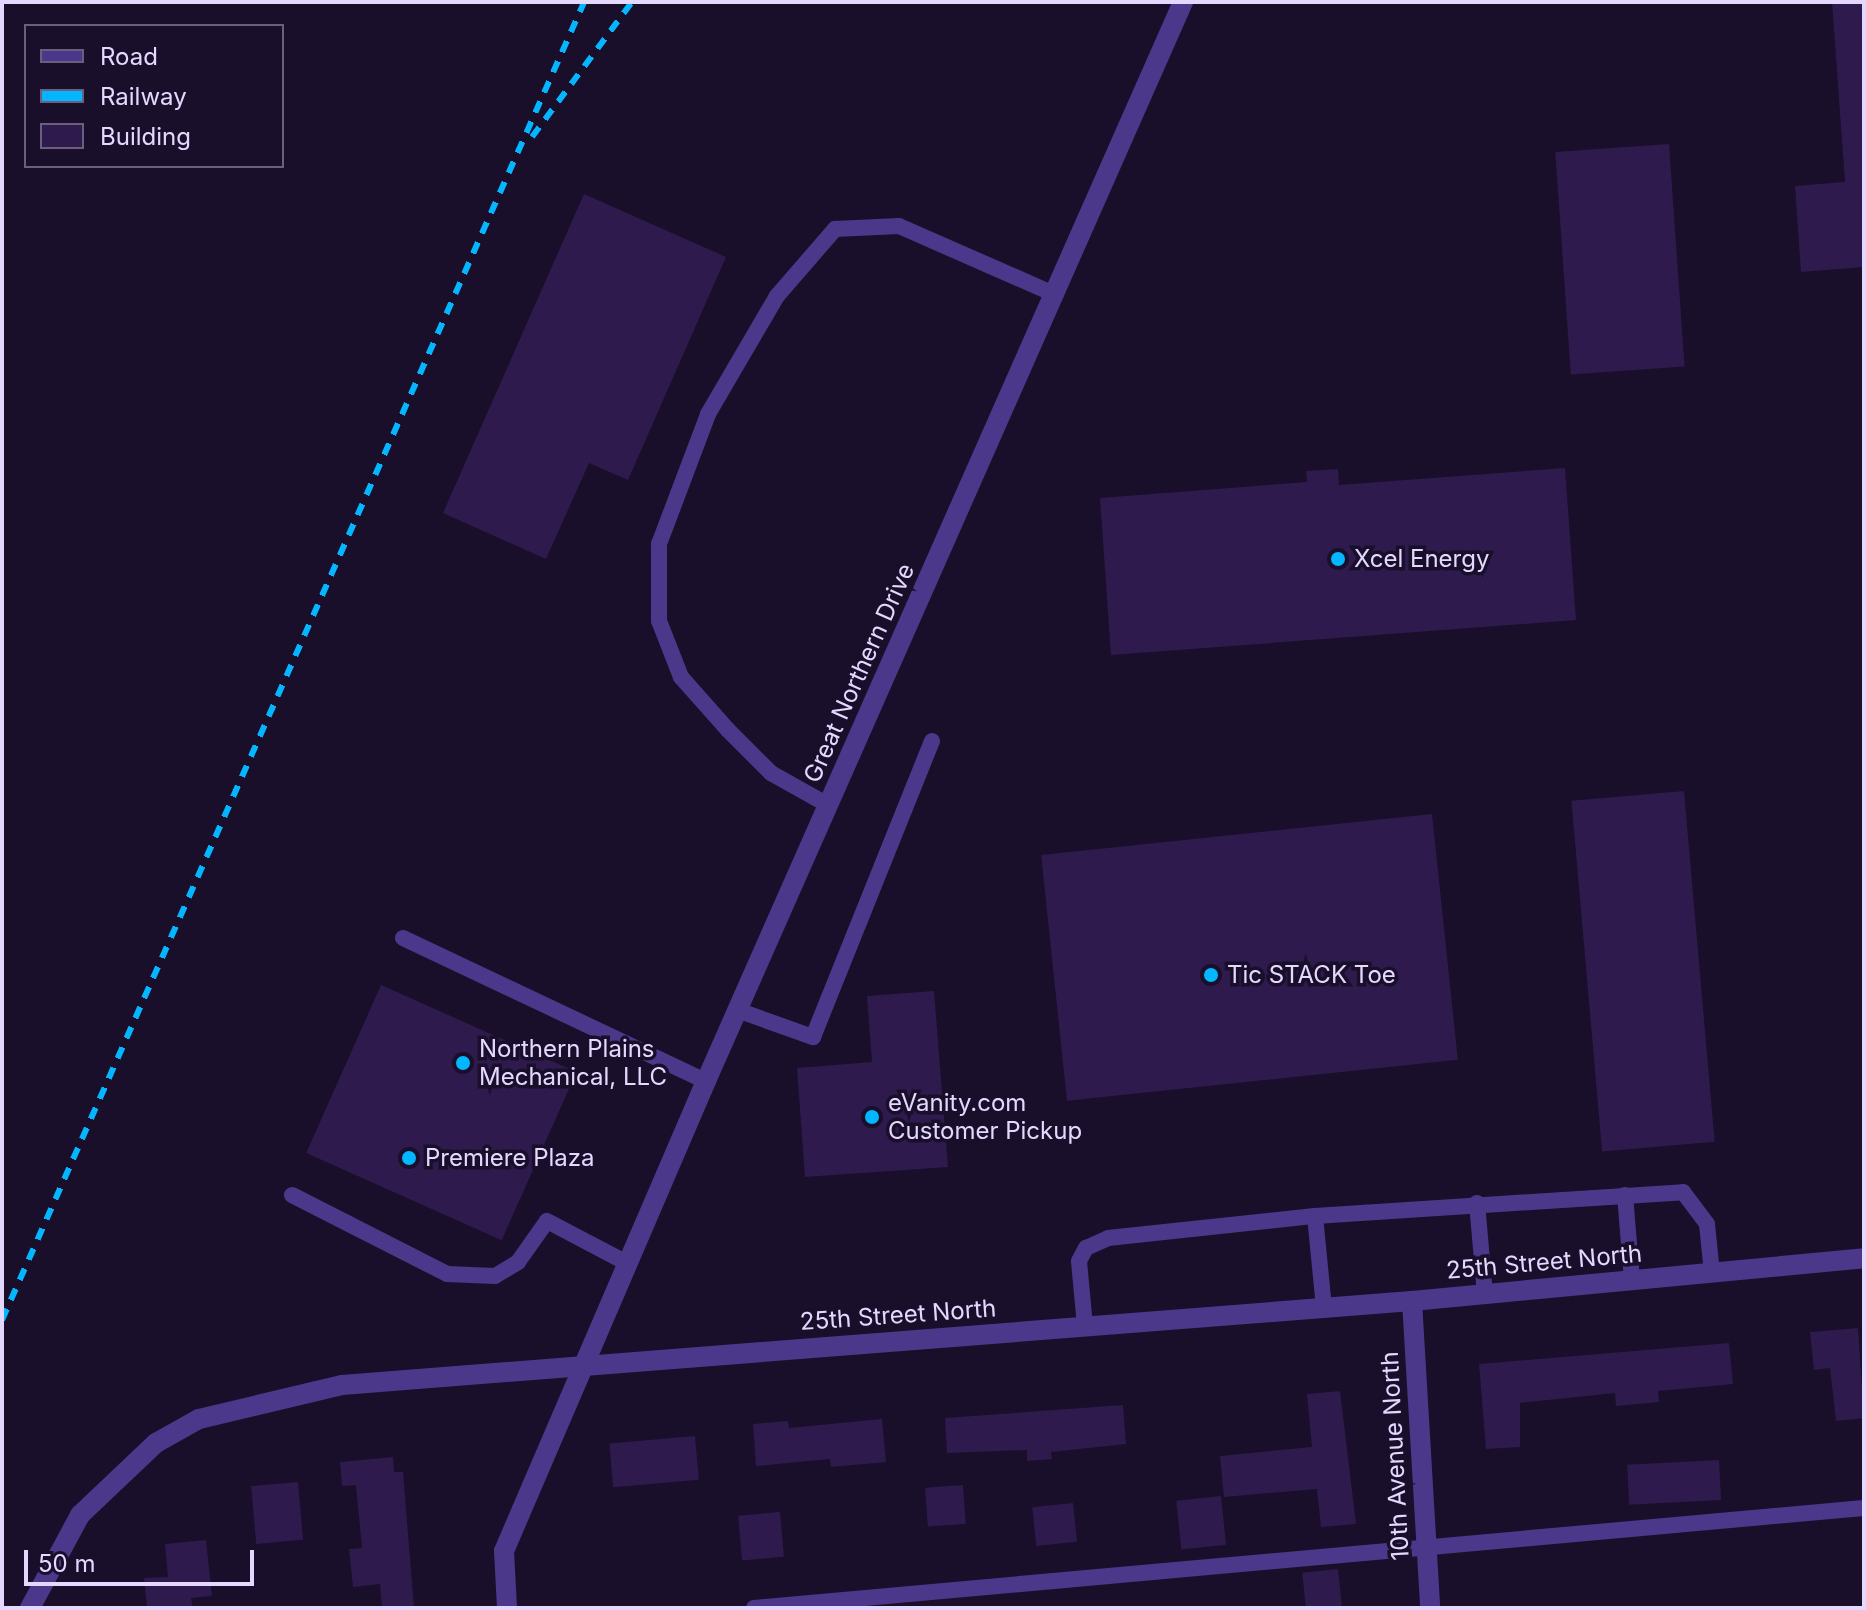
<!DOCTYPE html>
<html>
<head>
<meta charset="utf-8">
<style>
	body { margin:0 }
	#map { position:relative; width:1866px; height:1610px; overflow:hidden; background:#190f2a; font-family:Inter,sans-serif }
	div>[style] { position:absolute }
	.building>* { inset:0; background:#2e1a4c; transform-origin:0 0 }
	.service>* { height:16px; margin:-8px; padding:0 8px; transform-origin:8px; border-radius:8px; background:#4b388b }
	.minor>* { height:20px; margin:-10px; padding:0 10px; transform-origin:10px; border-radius:10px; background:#4b388b }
	.tertiary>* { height:20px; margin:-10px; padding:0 10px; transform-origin:10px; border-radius:10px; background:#4b388b }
	.rail>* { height:6px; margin-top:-3px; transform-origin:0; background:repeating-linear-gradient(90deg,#04b6ff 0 12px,transparent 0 22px) }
	.dots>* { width:22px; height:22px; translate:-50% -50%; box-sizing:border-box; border:4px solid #190f2a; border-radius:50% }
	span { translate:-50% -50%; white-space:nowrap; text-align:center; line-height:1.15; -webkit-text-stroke:7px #190f2a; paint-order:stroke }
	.poi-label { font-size:24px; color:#e4d8ff }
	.left { translate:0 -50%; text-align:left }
	.street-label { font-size:24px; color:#e4d8ff }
	.frame { position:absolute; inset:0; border:4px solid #e4d8ff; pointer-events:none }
	.legend { position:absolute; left:24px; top:24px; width:260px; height:144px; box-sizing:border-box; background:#190f2a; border:2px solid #6a5f7f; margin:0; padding:10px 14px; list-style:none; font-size:24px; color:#e4d8ff }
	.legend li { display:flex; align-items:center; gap:16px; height:40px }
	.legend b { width:40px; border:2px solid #6a5f7f }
	.scale { position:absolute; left:24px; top:1550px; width:230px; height:36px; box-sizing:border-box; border:4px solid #e4d8ff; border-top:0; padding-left:10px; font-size:24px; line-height:28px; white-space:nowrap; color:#e4d8ff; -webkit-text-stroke:6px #190f2a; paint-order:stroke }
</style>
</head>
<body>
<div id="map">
	<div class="building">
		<i style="clip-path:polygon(1832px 2px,1864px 2px,1864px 267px,1801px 272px,1795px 186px,1845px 182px)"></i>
		<i style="left:1669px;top:144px;width:223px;height:114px;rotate:86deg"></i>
		<i style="clip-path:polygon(584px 194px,726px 257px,628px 480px,589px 463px,546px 559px,443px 513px)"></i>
		<i style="clip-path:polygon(1565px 468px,1576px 620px,1111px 655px,1100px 498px,1307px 482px,1306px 471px,1338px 469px,1339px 485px)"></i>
		<i style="left:1684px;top:791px;width:352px;height:113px;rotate:85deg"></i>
		<i style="left:1432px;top:814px;width:247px;height:393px;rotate:84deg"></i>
		<i style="left:381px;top:985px;width:214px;height:184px;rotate:24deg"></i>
		<i style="clip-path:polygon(934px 991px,948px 1167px,805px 1177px,797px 1068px,872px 1062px,867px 996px)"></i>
		<i style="clip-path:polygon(1858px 1328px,1864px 1418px,1836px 1421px,1830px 1368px,1814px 1370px,1810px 1332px)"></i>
		<i style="clip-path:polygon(1729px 1343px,1733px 1384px,1658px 1391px,1659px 1402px,1616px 1406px,1615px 1393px,1520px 1403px,1520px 1447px,1486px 1449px,1479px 1364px)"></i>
		<i style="clip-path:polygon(1340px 1391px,1356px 1524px,1321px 1527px,1317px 1489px,1224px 1497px,1220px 1456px,1312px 1447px,1307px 1394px)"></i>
		<i style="clip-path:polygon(1123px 1405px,1126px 1444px,1051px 1452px,1052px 1459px,1027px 1461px,1027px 1450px,947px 1453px,945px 1418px)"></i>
		<i style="clip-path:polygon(882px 1419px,886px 1462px,831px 1467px,830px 1459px,756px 1466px,753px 1424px,788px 1421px,789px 1428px)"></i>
		<i style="left:695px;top:1436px;width:44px;height:86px;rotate:85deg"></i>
		<i style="clip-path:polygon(393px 1457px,394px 1472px,403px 1472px,414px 1608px,382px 1608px,380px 1584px,353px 1587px,349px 1549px,362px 1548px,356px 1485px,342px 1486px,340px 1462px)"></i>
		<i style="left:1719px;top:1460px;width:40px;height:92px;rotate:87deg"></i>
		<i style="left:298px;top:1482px;width:58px;height:47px;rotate:85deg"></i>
		<i style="left:963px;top:1485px;width:39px;height:38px;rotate:86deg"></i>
		<i style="left:1221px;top:1496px;width:49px;height:45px;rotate:84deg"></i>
		<i style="left:1073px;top:1503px;width:39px;height:41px;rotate:84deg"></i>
		<i style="left:780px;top:1512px;width:45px;height:42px;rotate:85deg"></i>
		<i style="clip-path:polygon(206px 1540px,212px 1596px,191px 1598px,193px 1608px,147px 1608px,144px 1578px,168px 1577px,165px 1544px)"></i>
		<i style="left:1338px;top:1569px;width:39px;height:36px;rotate:84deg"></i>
	</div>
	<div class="service">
		<i style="left:828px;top:805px;width:65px;rotate:-150.7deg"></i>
		<i style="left:771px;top:773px;width:61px;rotate:-135deg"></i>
		<i style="left:728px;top:730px;width:71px;rotate:-131.6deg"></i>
		<i style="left:681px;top:677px;width:60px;rotate:-111.4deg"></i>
		<i style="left:659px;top:621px;width:77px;rotate:-90deg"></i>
		<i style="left:659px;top:544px;width:139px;rotate:-69.3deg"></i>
		<i style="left:708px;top:414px;width:137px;rotate:-59.7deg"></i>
		<i style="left:777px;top:296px;width:89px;rotate:-49.1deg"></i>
		<i style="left:835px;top:229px;width:64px;rotate:-2.7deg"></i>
		<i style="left:899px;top:226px;width:171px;rotate:23.7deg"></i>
		<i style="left:403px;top:938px;width:335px;rotate:25.3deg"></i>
		<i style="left:737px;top:1010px;width:81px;rotate:19.6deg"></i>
		<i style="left:813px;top:1037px;width:319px;rotate:-68.1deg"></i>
		<i style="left:292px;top:1195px;width:174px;rotate:27deg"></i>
		<i style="left:447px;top:1274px;width:48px;rotate:2.4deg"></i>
		<i style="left:495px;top:1276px;width:27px;rotate:-31deg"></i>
		<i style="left:518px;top:1262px;width:50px;rotate:-54.7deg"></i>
		<i style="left:547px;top:1221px;width:90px;rotate:27.7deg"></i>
		<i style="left:1625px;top:1195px;width:85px;rotate:85.3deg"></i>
		<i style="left:1477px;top:1203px;width:91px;rotate:85deg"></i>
		<i style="left:1315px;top:1216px;width:92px;rotate:84.4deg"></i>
		<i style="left:1085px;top:1326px;width:65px;rotate:-95.3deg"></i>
		<i style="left:1079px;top:1261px;width:15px;rotate:-62deg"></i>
		<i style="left:1086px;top:1248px;width:24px;rotate:-24deg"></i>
		<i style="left:1108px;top:1238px;width:208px;rotate:-6.1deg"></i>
		<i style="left:1315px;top:1216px;width:369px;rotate:-3.7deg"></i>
		<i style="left:1683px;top:1192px;width:40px;rotate:53deg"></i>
		<i style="left:1707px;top:1224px;width:49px;rotate:84.2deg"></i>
		<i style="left:754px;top:1608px;width:1114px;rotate:-5.15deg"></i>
	</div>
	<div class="minor">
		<i style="left:1412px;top:1301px;width:308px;rotate:86.6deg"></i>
		<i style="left:507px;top:1608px;width:57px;rotate:-93deg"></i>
		<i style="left:504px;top:1551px;width:512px;rotate:-66.74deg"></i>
		<i style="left:706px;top:1081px;width:1180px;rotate:-66.15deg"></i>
	</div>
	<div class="tertiary">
		<i style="left:30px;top:1608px;width:106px;rotate:-61.7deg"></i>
		<i style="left:80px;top:1515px;width:105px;rotate:-43.5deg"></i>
		<i style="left:156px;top:1443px;width:49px;rotate:-29.2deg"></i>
		<i style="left:199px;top:1419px;width:147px;rotate:-13.4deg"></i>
		<i style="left:342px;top:1385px;width:1073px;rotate:-4.49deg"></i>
		<i style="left:1412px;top:1301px;width:454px;rotate:-5.4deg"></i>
	</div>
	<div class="rail">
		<i style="left:532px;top:137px;width:168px;rotate:-53.5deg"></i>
		<i style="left:2px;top:1320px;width:1441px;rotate:-66.17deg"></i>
	</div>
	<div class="dots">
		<i style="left:1338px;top:559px;background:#04b6ff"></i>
		<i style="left:1211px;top:975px;background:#04b6ff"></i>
		<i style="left:463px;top:1063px;background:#04b6ff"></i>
		<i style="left:872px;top:1117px;background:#04b6ff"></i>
		<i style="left:409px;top:1158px;background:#04b6ff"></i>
	</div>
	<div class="poi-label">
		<span class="left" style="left:1354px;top:559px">Xcel Energy</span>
		<span class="left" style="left:1227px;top:975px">Tic STACK Toe</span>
		<span class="left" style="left:479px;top:1063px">Northern Plains<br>Mechanical, LLC</span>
		<span class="left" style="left:888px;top:1117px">eVanity.com<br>Customer Pickup</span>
		<span class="left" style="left:425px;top:1158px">Premiere Plaza</span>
	</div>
	<div class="street-label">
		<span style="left:859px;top:673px;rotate:-66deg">Great Northern Drive</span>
		<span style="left:1544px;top:1262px;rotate:-5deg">25th Street North</span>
		<span style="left:898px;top:1315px;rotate:-4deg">25th Street North</span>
		<span style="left:1395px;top:1456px;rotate:-93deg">10th Avenue North</span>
	</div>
	<div class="frame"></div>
	<ul class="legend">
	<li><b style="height:10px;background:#4b388b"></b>Road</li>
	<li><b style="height:10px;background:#04b6ff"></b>Railway</li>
	<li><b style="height:22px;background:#2e1a4c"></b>Building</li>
	</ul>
	<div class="scale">50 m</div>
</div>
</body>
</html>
